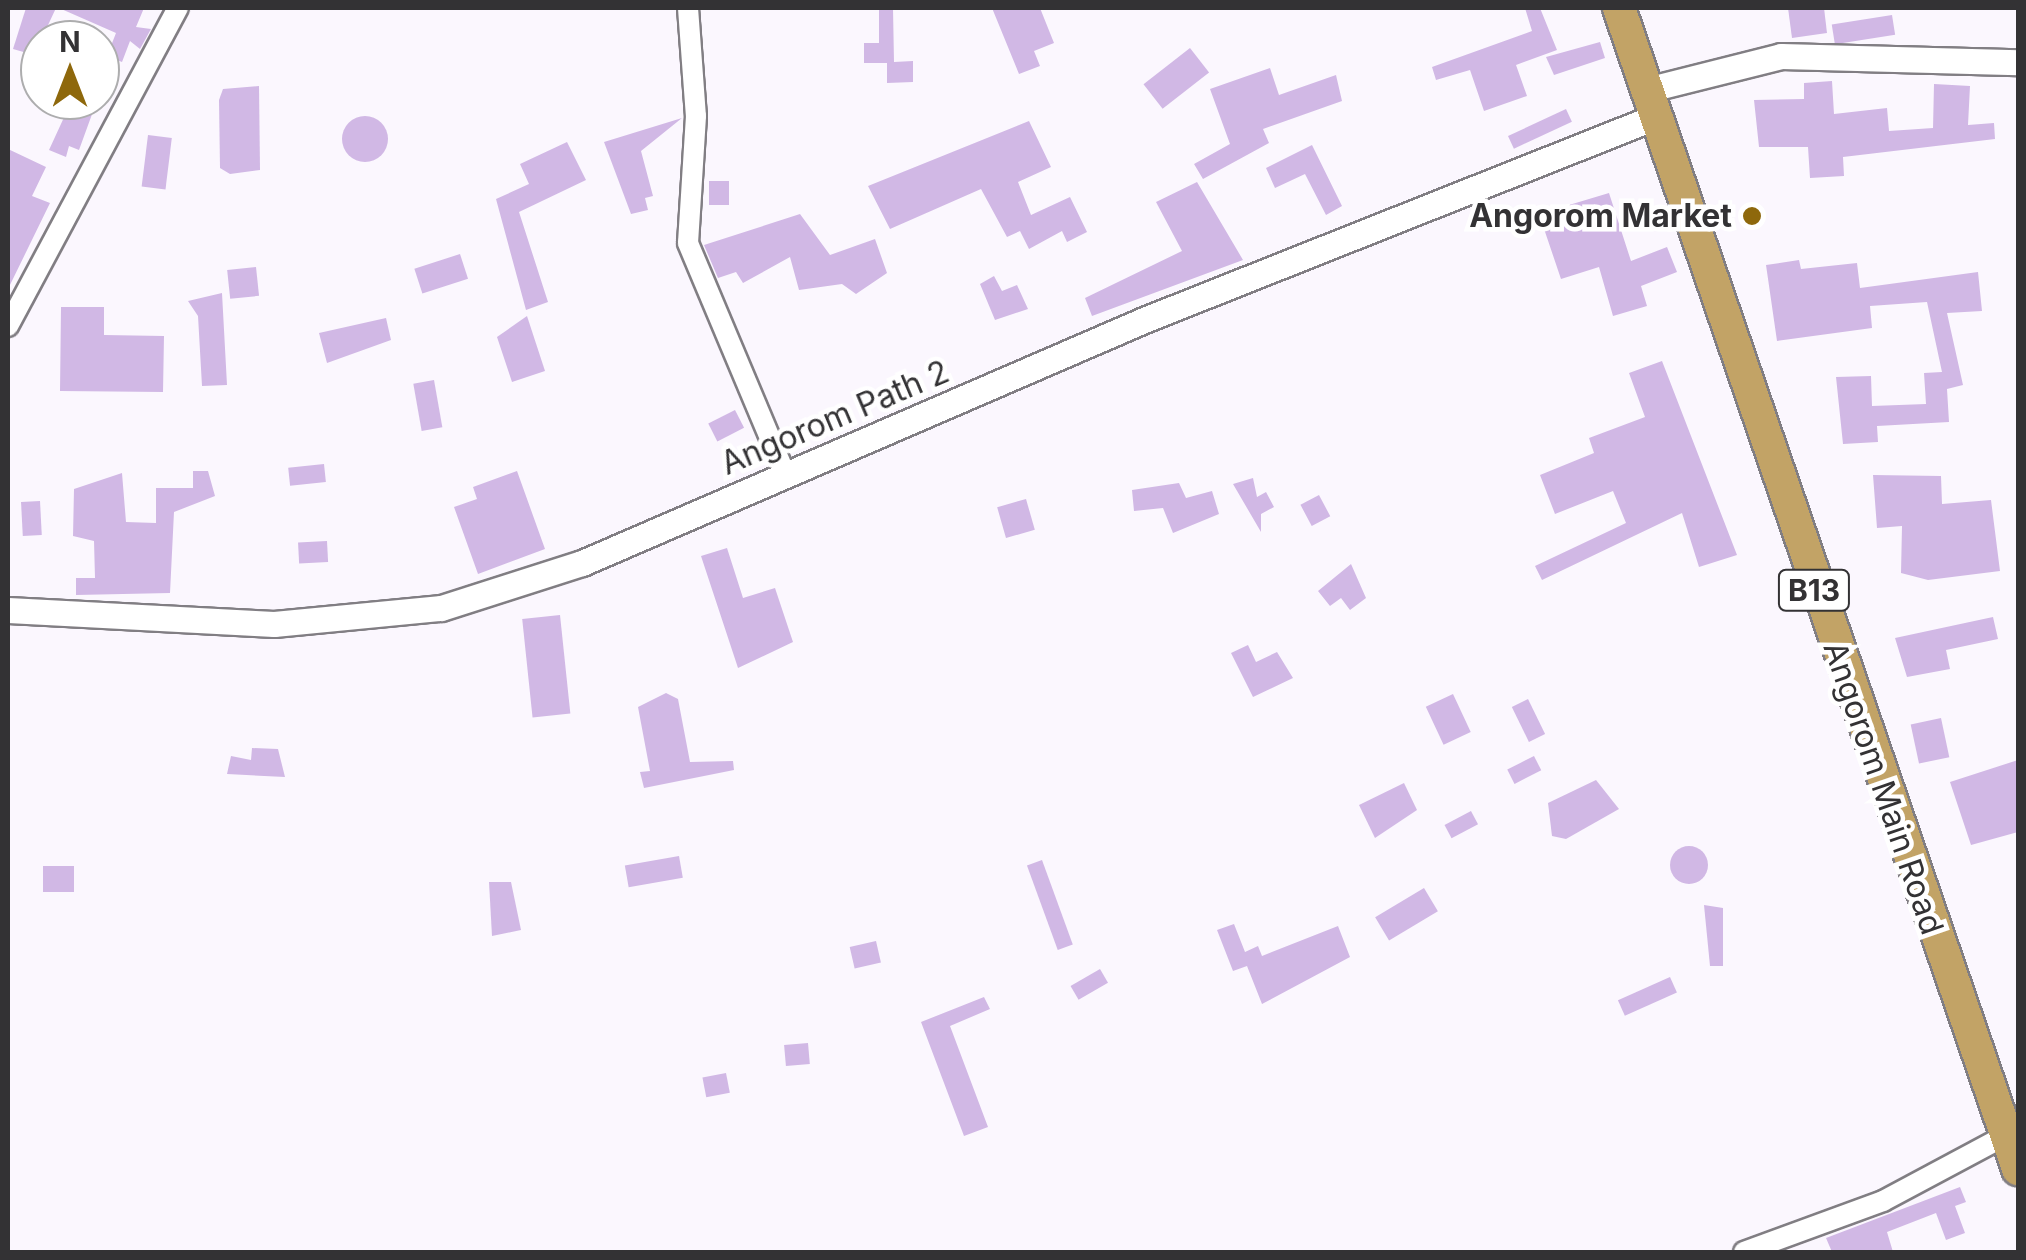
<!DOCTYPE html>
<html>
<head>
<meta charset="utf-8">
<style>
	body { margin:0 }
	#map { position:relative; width:2026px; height:1260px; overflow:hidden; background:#fbf7fe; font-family:Inter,sans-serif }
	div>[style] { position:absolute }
	.building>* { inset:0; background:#d1b8e5; transform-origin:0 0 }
	.round { border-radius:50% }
	.roads { filter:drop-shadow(2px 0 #817e83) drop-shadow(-2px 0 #817e83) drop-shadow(0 2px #817e83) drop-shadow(0 -2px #817e83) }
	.minor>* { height:20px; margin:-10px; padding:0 10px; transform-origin:10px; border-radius:10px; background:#fff }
	.tertiary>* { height:25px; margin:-12.5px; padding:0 12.5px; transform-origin:12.5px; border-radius:12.5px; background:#fff }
	.trunk>* { height:32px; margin:-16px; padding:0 16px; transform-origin:16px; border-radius:16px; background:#c2a366 }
	.dots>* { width:28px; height:28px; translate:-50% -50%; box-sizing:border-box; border:5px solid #fff; border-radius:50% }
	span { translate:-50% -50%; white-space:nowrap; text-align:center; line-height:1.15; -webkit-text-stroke:9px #fff; paint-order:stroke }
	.shield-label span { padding:2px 8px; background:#fff; border:2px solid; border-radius:8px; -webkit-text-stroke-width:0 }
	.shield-label { font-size:30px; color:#333234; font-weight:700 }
	.poi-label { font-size:32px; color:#333234; font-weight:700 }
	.right { translate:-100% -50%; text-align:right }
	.street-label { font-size:32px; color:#333234 }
	.frame { position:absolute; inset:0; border:10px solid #333234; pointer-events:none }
	.north { position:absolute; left:20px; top:20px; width:100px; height:100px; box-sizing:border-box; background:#fff; border:2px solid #adadae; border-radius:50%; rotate:0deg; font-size:28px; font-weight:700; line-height:40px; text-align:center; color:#333234 }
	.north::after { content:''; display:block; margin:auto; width:35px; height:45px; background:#8e680c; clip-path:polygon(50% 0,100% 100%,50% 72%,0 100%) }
</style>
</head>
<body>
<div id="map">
	<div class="building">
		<i style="clip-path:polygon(26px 8px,56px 8px,34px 55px,13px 49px)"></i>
		<i style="clip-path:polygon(59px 8px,144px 8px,136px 27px,151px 29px,140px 49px,130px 41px,122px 62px,107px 56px,116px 33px)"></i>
		<i style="clip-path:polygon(879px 8px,893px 8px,894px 62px,913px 61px,913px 82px,887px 83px,887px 63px,864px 63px,864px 43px,879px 43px)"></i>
		<i style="clip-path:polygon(992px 8px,1040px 8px,1054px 43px,1034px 51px,1040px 66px,1019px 74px)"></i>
		<i style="clip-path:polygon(1525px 8px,1540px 8px,1557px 50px,1516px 65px,1527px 96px,1484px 111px,1470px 70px,1436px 80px,1432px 67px,1532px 31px)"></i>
		<i style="clip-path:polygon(1788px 8px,1824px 8px,1827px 33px,1792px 38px)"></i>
		<i style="left:1892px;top:15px;width:20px;height:61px;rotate:81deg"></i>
		<i style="clip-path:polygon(1600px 42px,1605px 58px,1554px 75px,1546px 57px)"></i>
		<i style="left:1190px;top:48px;width:31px;height:59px;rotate:52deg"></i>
		<i style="clip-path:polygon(1270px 68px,1279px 95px,1336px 75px,1342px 101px,1263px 129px,1269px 143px,1203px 179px,1194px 164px,1230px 144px,1210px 89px)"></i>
		<i style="clip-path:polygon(1832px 81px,1834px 114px,1887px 108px,1889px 131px,1933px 128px,1934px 84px,1970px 86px,1968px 125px,1994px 123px,1995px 139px,1843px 157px,1844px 176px,1810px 178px,1808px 147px,1759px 147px,1754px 100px,1804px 99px,1804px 83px)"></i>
		<i style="clip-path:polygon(259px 86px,260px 170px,230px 174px,220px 168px,219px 100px,223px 89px)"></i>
		<i style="clip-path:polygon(72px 100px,95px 106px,79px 150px,69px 146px,66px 157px,49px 150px)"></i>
		<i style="left:1566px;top:109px;width:14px;height:64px;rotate:65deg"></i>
		<i class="round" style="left:342px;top:116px;width:46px;height:46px"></i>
		<i style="clip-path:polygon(682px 118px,641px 151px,653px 196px,645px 198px,648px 210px,631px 214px,604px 142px)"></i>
		<i style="clip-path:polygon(1029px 121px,1051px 167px,1018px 182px,1031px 215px,1070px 197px,1087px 232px,1067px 242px,1062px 231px,1029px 249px,1020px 231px,1007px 237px,981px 189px,890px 229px,868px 186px)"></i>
		<i style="left:148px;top:135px;width:24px;height:52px;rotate:7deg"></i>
		<i style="clip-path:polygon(567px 142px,586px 180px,519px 212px,548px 302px,526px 310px,496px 199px,529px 184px,520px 164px)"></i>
		<i style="clip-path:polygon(1312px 145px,1342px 206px,1326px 215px,1305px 174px,1275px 188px,1266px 168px)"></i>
		<i style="clip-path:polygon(8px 149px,46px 167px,32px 196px,50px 203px,9px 287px)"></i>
		<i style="left:709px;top:181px;width:20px;height:24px"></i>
		<i style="clip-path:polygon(1197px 182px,1243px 260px,1092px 316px,1085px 298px,1182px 251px,1156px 202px)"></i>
		<i style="clip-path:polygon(1609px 193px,1631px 261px,1667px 247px,1677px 272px,1641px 286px,1647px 306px,1613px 316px,1599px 267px,1561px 279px,1539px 214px)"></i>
		<i style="clip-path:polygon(800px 214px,830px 255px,875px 239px,887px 273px,856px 294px,842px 284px,799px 290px,790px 257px,743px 283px,736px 272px,718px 278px,704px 245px)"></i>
		<i style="left:460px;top:254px;width:26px;height:48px;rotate:72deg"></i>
		<i style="clip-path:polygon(1799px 260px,1801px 269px,1857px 263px,1860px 288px,1978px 272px,1982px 311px,1947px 313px,1963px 385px,1947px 389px,1949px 422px,1877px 426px,1878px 442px,1843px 444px,1836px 377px,1871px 376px,1872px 406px,1926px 404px,1924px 373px,1942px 372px,1927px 302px,1870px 306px,1872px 328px,1777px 341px,1766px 265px)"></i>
		<i style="left:256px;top:267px;width:29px;height:29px;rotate:84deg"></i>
		<i style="clip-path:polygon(994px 276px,1002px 291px,1017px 285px,1028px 309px,995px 320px,980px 284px)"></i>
		<i style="clip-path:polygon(222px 293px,227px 385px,202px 386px,198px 316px,188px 301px)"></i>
		<i style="clip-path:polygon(61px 307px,104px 307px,104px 335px,164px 336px,163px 392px,60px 391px)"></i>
		<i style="clip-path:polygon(527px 316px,545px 371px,512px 382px,497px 337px)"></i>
		<i style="clip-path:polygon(386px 318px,391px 340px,327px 363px,319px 333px)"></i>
		<i style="clip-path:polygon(1662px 361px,1737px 555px,1699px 567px,1682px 513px,1542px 580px,1535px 566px,1626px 523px,1613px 491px,1555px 514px,1540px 475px,1594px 453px,1589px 438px,1645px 417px,1629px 373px)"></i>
		<i style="left:434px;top:380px;width:48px;height:21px;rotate:80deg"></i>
		<i style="left:735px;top:410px;width:20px;height:30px;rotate:63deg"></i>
		<i style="left:324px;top:464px;width:18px;height:36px;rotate:84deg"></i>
		<i style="clip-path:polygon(193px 471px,208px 471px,215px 496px,174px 512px,170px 593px,76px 595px,76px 578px,95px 578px,94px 541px,73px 536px,74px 489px,122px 473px,126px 522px,156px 523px,156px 488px,193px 488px)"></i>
		<i style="clip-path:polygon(517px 471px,545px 549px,478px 574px,454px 507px,477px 499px,473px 487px)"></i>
		<i style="clip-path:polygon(1873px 475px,1941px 476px,1942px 504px,1991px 500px,2000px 571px,1928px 580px,1901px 573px,1902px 526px,1877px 528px)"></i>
		<i style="clip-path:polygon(1253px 478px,1257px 497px,1266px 492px,1274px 507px,1261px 514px,1261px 532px,1233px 484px)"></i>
		<i style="clip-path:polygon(1179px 483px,1186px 498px,1212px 491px,1219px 514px,1173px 533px,1163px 508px,1134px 511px,1132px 490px)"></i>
		<i style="left:1319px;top:495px;width:24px;height:21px;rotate:62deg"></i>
		<i style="left:1026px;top:499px;width:32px;height:30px;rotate:74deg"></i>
		<i style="left:40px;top:501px;width:34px;height:19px;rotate:87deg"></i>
		<i style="left:327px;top:541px;width:21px;height:29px;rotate:87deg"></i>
		<i style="clip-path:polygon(727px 548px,743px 598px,775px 588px,793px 642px,738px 668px,701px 556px)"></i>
		<i style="clip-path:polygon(1351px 564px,1366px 598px,1350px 610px,1341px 598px,1330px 606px,1318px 591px)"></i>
		<i style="left:560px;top:615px;width:99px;height:38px;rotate:84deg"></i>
		<i style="clip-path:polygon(1993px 617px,1998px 639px,1946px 650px,1950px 669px,1907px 677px,1895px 638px)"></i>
		<i style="clip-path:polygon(1248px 645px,1256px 662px,1277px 652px,1293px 678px,1253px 697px,1231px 653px)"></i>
		<i style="clip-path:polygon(666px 693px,678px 699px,690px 762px,733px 761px,734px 770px,644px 788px,640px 772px,650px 771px,638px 707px)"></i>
		<i style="left:1453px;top:694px;width:42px;height:30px;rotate:65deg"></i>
		<i style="left:1528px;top:699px;width:39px;height:18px;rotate:64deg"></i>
		<i style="left:1941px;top:718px;width:40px;height:31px;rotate:78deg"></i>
		<i style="clip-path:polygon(252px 748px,278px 749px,285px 777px,227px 774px,231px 756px,251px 760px)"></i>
		<i style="left:1534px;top:756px;width:16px;height:30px;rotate:63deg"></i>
		<i style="clip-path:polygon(2018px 760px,2018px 832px,1971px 845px,1950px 782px)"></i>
		<i style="clip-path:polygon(1596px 780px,1619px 809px,1566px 839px,1552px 836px,1548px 803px)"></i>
		<i style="clip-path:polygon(1404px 783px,1417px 810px,1375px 838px,1359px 805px)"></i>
		<i style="left:1471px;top:811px;width:15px;height:30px;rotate:62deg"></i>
		<i class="round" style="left:1670px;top:846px;width:38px;height:38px"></i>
		<i style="left:679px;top:856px;width:22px;height:55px;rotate:80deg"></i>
		<i style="left:1042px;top:860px;width:90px;height:16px;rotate:70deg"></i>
		<i style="left:43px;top:866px;width:31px;height:26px"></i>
		<i style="clip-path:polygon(489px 882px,511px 882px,521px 930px,492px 936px)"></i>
		<i style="left:1424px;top:888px;width:27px;height:57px;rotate:59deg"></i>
		<i style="clip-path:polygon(1704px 905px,1723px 908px,1723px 966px,1710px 966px)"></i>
		<i style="clip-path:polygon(1234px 924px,1245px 952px,1258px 946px,1262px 956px,1338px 926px,1350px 957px,1262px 1004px,1247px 966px,1233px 971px,1217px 930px)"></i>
		<i style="left:876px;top:941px;width:22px;height:27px;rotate:77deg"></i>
		<i style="left:1100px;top:969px;width:16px;height:34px;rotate:60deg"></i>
		<i style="left:1670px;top:977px;width:17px;height:57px;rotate:66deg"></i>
		<i style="clip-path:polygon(984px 997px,990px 1009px,950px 1026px,988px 1127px,964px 1136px,921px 1022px)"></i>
		<i style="left:808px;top:1043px;width:21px;height:24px;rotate:85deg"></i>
		<i style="left:726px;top:1073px;width:20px;height:24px;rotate:79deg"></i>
		<i style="clip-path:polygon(1960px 1187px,1966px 1202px,1955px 1206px,1965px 1233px,1946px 1240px,1936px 1213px,1887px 1232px,1893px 1252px,1832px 1252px,1826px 1238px)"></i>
	</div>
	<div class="roads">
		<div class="minor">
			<i style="left:688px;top:8px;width:108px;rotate:85.8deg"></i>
			<i style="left:696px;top:116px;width:127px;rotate:93.6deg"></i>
			<i style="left:688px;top:243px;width:251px;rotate:67.2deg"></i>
			<i style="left:8px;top:326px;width:361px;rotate:-61.9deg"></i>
			<i style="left:1744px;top:1252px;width:148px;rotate:-20.1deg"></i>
			<i style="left:1883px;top:1201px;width:149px;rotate:-28.1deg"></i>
		</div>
		<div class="tertiary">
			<i style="left:1646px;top:90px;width:139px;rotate:-14.1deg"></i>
			<i style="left:1781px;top:56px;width:237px;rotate:1.5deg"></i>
			<i style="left:8px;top:610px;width:266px;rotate:3deg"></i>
			<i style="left:274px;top:624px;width:168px;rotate:-5.5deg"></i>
			<i style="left:441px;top:608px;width:148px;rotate:-17.7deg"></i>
			<i style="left:582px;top:563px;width:612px;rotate:-23.38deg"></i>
			<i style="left:1144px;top:320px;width:550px;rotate:-21.67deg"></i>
		</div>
		<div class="trunk">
			<i style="left:1619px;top:8px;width:1228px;rotate:71.03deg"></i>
		</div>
	</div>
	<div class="dots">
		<i style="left:1752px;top:216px;background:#8e680c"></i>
	</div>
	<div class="shield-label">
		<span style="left:1814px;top:590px">B13</span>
	</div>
	<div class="poi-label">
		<span class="right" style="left:1732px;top:216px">Angorom Market</span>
	</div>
	<div class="street-label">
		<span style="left:835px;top:418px;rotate:-23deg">Angorom Path 2</span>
		<span style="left:1883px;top:788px;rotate:71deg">Angorom Main Road</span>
	</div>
	<div class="frame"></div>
	<div class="north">N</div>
</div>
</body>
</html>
